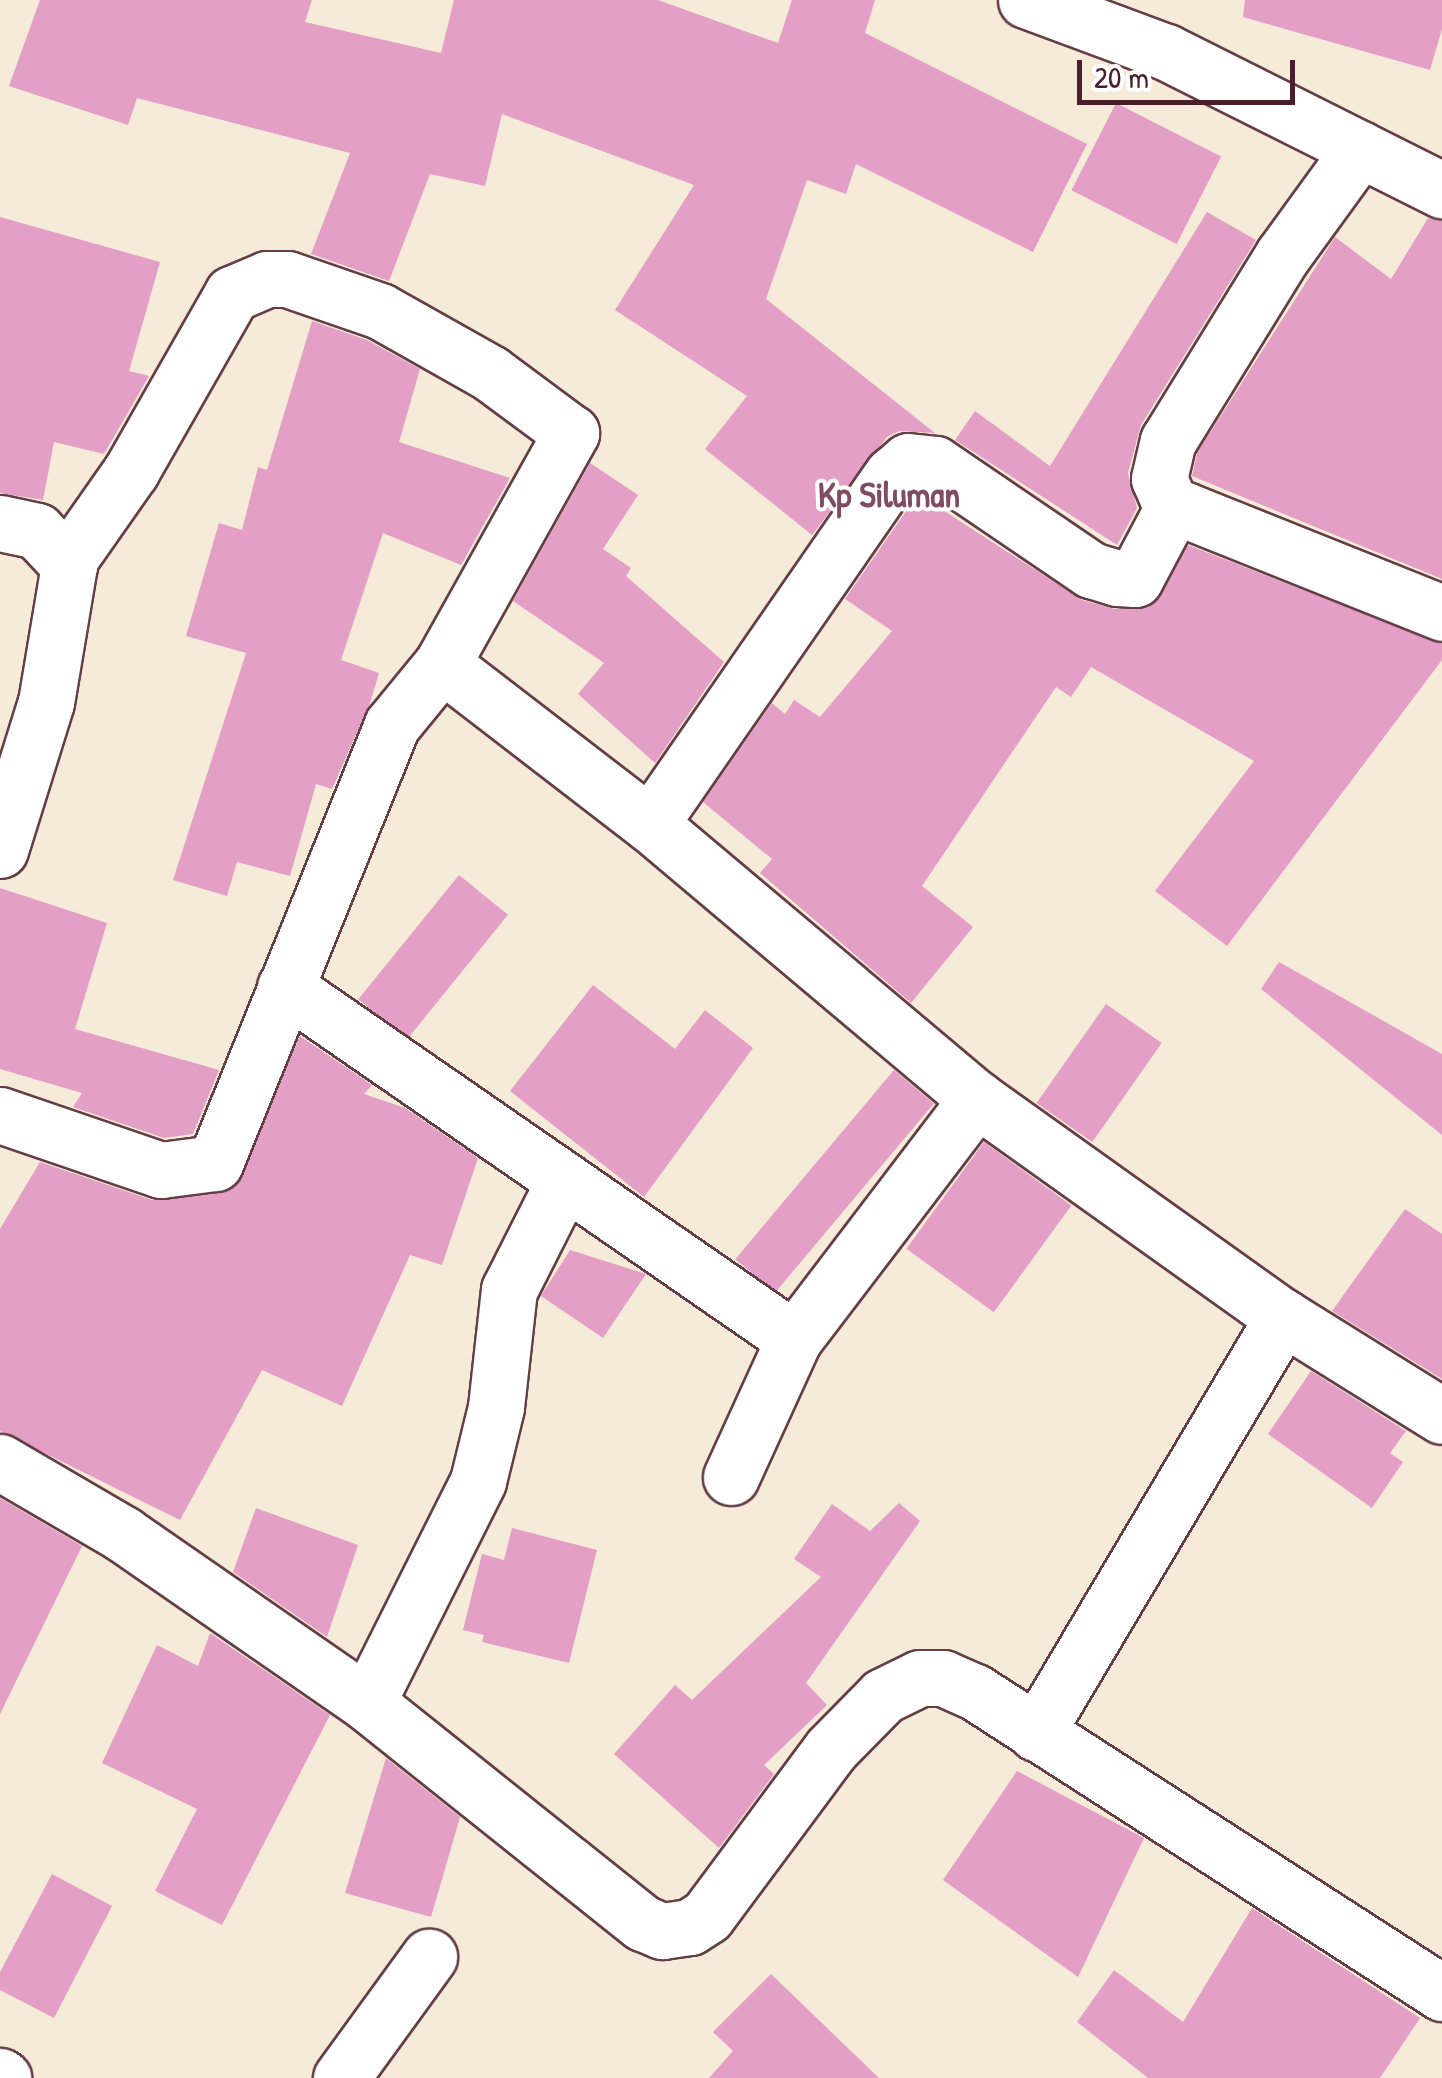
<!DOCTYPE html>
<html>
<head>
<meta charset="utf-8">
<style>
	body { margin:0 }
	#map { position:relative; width:1442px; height:2078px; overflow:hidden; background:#f5ebd8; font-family:"Patrick Hand",sans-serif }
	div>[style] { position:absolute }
	.building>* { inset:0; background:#e39fc5; transform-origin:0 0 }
	.roads { filter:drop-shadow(2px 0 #643e45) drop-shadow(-2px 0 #643e45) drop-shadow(0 2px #643e45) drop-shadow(0 -2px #643e45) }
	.street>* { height:55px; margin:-27.5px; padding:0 27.5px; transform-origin:27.5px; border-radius:27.5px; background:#fff }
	span { translate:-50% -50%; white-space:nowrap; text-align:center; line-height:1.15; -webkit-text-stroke:8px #fff; paint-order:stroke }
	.quarter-label { font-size:35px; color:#804c61; font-weight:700 }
	.scale { position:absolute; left:1077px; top:60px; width:218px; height:45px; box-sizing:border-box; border:5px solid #4a1f2b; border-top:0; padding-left:12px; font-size:30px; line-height:35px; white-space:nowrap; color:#4a1f2b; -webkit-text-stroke:8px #fff; paint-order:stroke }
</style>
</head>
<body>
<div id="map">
	<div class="building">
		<i style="clip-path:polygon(40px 0,312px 0,305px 22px,441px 53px,454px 0,658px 0,778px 43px,792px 0,875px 0,865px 33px,1087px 144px,1033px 252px,856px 164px,846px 194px,807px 180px,766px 299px,935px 433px,899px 431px,887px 437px,812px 535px,705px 449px,747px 396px,615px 310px,694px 185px,502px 114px,485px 186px,430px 174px,389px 281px,311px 254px,350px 153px,137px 98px,128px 125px,9px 86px)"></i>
		<i style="clip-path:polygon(1245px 0,1442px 0,1442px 29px,1430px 70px,1243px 17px)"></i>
		<i style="left:1116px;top:103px;width:118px;height:98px;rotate:27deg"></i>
		<i style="clip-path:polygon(1207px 212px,1256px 240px,1141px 425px,1128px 473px,1137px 508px,1117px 545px,955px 440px,975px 411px,1050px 466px)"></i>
		<i style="clip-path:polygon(0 217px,160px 262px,129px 371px,149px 376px,104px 454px,54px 442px,43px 500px,0 493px)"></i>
		<i style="clip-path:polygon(1428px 218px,1442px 221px,1442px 579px,1192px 476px,1197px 453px,1335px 237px,1391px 279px)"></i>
		<i style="clip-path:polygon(312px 321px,367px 340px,420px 369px,399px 442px,510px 478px,461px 565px,383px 533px,341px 660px,379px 673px,370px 703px,332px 789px,316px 784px,290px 876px,237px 862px,227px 896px,173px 880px,246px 653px,186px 636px,219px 523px,242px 530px,258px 467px,267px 470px)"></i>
		<i style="clip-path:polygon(590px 463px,638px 495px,603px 549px,631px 568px,626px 576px,724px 662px,655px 763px,578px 694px,604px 663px,513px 601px)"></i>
		<i style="clip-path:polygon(918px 494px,1082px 600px,1115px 609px,1149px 607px,1188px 545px,1442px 644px,1442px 660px,1227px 946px,1155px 891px,1254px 761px,1091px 667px,1071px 697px,1056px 687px,922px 886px,973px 927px,911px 1003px,760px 873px,772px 859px,703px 802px,772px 703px,785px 714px,794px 700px,820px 717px,892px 631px,845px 599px)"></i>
		<i style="left:459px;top:875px;width:63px;height:160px;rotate:39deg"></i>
		<i style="clip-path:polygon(0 888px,107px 923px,75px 1029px,219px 1070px,193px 1134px,164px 1138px,73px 1107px,82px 1093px,0 1069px)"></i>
		<i style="clip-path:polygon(1279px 962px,1442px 1054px,1442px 1135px,1261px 989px)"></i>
		<i style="clip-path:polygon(593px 985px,675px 1049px,705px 1010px,753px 1048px,644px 1197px,510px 1091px)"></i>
		<i style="left:1106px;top:1004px;width:68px;height:121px;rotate:35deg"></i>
		<i style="clip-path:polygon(300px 1036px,372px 1085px,364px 1094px,405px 1108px,478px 1158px,442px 1265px,410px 1255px,342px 1406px,262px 1370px,180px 1520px,0 1431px,0 1229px,40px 1162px,152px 1200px,233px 1188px)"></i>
		<i style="left:894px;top:1070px;width:52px;height:247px;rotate:40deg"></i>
		<i style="left:984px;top:1142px;width:108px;height:132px;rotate:36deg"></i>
		<i style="clip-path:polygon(1405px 1209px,1442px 1234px,1442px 1379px,1332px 1311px)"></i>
		<i style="clip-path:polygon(570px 1250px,646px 1274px,603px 1338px,541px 1296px)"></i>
		<i style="clip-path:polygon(1311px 1371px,1406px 1431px,1390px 1453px,1403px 1462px,1372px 1508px,1268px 1434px)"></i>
		<i style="clip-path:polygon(0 1498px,82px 1546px,0 1714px)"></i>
		<i style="clip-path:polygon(899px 1503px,920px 1521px,806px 1683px,827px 1705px,764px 1765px,774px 1774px,719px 1848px,614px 1754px,675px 1685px,692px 1700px,821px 1577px,794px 1559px,832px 1504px,870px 1531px)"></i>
		<i style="clip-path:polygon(256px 1508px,358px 1545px,327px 1637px,233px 1572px)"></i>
		<i style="clip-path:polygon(512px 1528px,597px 1550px,569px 1663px,482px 1642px,484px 1635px,463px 1630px,482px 1554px,504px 1560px)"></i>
		<i style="clip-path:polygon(210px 1633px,330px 1715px,222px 1925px,155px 1891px,197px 1809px,102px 1763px,157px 1645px,198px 1666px)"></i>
		<i style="clip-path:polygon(386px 1758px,460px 1817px,431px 1917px,345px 1893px)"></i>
		<i style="clip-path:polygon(1017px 1771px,1144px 1838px,1078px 1977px,943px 1880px)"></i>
		<i style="clip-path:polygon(52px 1874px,112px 1906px,54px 2018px,0 1990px,0 1972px)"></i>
		<i style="clip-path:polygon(1252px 1908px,1420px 2018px,1380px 2078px,1148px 2078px,1077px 2022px,1114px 1970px,1183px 2022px)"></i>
		<i style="clip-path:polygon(771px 1974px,879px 2078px,709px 2078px,733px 2051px,713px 2032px)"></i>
	</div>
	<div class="roads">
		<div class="street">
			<i style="left:1026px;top:0;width:149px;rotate:20.4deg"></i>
			<i style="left:1166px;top:52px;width:309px;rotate:26.6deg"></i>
			<i style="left:1172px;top:509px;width:33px;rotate:-113deg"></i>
			<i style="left:1159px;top:479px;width:39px;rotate:-77deg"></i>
			<i style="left:1168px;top:441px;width:219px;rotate:-58.3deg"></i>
			<i style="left:1283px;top:255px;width:131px;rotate:-54deg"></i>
			<i style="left:0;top:523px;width:38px;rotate:12deg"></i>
			<i style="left:37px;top:531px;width:47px;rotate:46.7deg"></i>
			<i style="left:69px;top:565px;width:139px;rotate:99.5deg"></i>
			<i style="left:46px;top:702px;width:155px;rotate:107.3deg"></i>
			<i style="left:442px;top:664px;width:262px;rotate:37.6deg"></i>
			<i style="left:650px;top:824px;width:427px;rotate:40.1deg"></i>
			<i style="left:977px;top:1099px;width:376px;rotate:35.5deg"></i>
			<i style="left:1283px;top:1317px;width:187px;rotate:31.9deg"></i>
			<i style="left:650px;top:824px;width:425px;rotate:-55.3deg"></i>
			<i style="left:892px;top:475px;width:21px;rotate:-41deg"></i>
			<i style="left:908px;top:461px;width:27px;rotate:6deg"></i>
			<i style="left:935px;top:464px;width:189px;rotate:34.2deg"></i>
			<i style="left:1091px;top:570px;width:27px;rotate:17deg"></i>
			<i style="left:1117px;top:578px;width:18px;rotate:3deg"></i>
			<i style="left:1135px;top:579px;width:79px;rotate:-62.1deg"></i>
			<i style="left:1172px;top:509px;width:13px;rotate:4deg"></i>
			<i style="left:1185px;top:510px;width:277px;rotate:21.8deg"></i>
			<i style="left:285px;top:987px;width:619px;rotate:34.67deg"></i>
			<i style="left:0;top:1115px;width:170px;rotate:18.9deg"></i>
			<i style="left:161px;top:1170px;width:54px;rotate:-7.4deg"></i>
			<i style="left:215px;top:1163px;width:472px;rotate:-68deg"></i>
			<i style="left:392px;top:725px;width:79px;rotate:-50.7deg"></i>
			<i style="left:442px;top:664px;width:265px;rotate:-60.8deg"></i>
			<i style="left:571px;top:433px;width:101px;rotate:-143.5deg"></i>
			<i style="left:490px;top:373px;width:126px;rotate:-150.6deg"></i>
			<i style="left:380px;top:311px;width:98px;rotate:-161deg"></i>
			<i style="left:287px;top:279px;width:20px;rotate:180deg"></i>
			<i style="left:267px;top:279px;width:38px;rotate:157deg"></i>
			<i style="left:232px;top:294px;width:204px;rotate:119.7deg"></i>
			<i style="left:131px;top:471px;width:113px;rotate:125deg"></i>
			<i style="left:0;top:1462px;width:143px;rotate:30.3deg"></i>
			<i style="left:123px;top:1534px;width:297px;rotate:34.7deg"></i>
			<i style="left:367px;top:1703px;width:353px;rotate:38.6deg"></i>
			<i style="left:643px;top:1923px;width:21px;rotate:23deg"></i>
			<i style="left:662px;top:1931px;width:28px;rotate:-8deg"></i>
			<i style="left:690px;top:1927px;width:20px;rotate:-33deg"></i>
			<i style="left:707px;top:1916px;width:208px;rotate:-53.4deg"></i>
			<i style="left:831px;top:1749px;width:74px;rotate:-45.5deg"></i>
			<i style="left:883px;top:1696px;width:41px;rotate:-25.9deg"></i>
			<i style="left:920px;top:1678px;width:23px"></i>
			<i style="left:943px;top:1678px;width:35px;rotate:24deg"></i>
			<i style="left:975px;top:1692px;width:556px;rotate:32.8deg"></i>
			<i style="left:731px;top:1477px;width:152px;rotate:-65.5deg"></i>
			<i style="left:794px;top:1339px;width:302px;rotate:-52.7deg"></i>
			<i style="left:367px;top:1703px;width:248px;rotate:-63.4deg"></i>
			<i style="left:478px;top:1481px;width:76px;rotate:-76.3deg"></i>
			<i style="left:496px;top:1407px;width:118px;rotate:-83.7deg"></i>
			<i style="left:509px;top:1290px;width:122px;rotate:-63.2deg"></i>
			<i style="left:1036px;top:1733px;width:484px;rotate:-59.3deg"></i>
			<i style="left:0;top:2076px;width:4px;rotate:34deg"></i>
			<i style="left:341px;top:2078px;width:150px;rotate:-54deg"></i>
		</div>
	</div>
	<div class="quarter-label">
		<span style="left:889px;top:495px">Kp Siluman</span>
	</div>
	<div class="scale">20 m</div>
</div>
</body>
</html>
